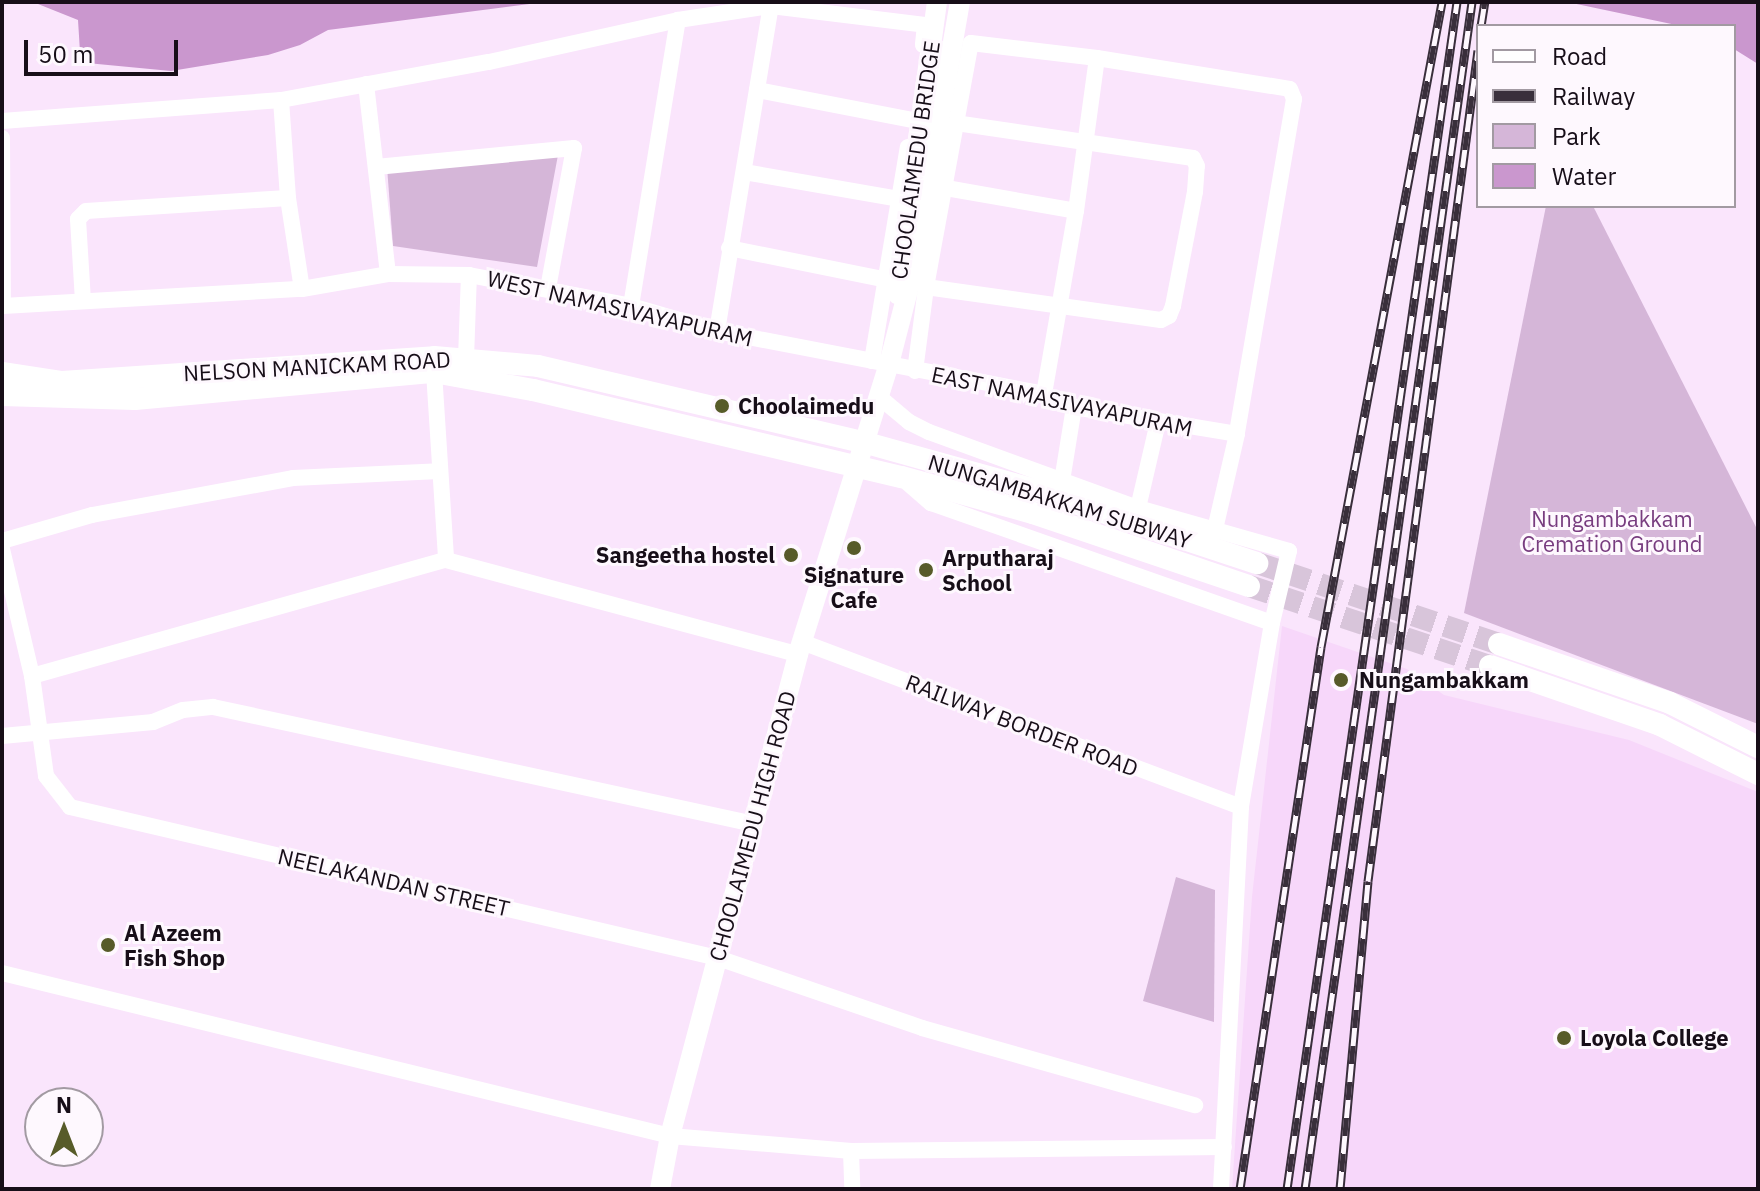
<!DOCTYPE html>
<html>
<head>
<meta charset="utf-8">
<style>
	body { margin:0 }
	#map { position:relative; width:1760px; height:1191px; overflow:hidden; background:#fae5fc; font-family:"IBM Plex Sans",sans-serif }
	div>[style] { position:absolute }
	.built>* { inset:0; background:#f7d7fa }
	.green>* { inset:0; background:#d5b6d8 }
	.water>* { inset:0; background:#ca97ce }
	.secondary-tunnel>* { height:22px; margin-top:-11px; transform-origin:0; background:repeating-linear-gradient(90deg,#d8c5da 0 22px,transparent 0 33px) }
	.minor>* { height:16px; margin:-8px; padding:0 8px; transform-origin:8px; border-radius:8px; background:#fff }
	.tertiary>* { height:20px; margin:-10px; padding:0 10px; transform-origin:10px; border-radius:10px; background:#fff }
	.secondary>* { height:22px; margin:-11px; padding:0 11px; transform-origin:11px; border-radius:11px; background:#fff }
	.rail>* { height:9px; margin-top:-4.5px; transform-origin:0; background:repeating-linear-gradient(90deg,#fef8fe 0 18px,#392f3b 0 36px); box-sizing:border-box; border-block:2px solid #392f3b }
	.dots>* { width:22px; height:22px; translate:-50% -50%; box-sizing:border-box; border:4px solid #fef8fe; border-radius:50% }
	span { translate:-50% -50%; white-space:nowrap; text-align:center; line-height:1.15; -webkit-text-stroke:6px #fef8fe; paint-order:stroke }
	.street-label { font-size:22px; color:#170e18 }
	.poi-label { font-size:22px; color:#170e18; font-weight:700 }
	.left { translate:0 -50%; text-align:left }
	.right { translate:-100% -50%; text-align:right }
	.park-label { font-size:22px; color:#783c7f }
	.frame { position:absolute; inset:0; border:4px solid #170e18; pointer-events:none }
	.legend { position:absolute; left:1476px; top:24px; width:260px; height:184px; box-sizing:border-box; background:#fef8fe; border:2px solid #a29aa2; margin:0; padding:10px 14px; list-style:none; font-size:24px; color:#170e18 }
	.legend li { display:flex; align-items:center; gap:16px; height:40px }
	.legend b { width:40px; border:2px solid #a29aa2 }
	.north { position:absolute; left:24px; top:1087px; width:80px; height:80px; box-sizing:border-box; background:#fef8fe; border:2px solid #a29aa2; border-radius:50%; rotate:0deg; font-size:22px; font-weight:700; line-height:32px; text-align:center; color:#170e18 }
	.north::after { content:''; display:block; margin:auto; width:28px; height:36px; background:#575b29; clip-path:polygon(50% 0,100% 100%,50% 72%,0 100%) }
	.scale { position:absolute; left:24px; top:40px; width:154px; height:36px; box-sizing:border-box; border:4px solid #170e18; border-top:0; padding-left:10px; font-size:24px; line-height:28px; white-space:nowrap; color:#170e18; -webkit-text-stroke:6px #fef8fe; paint-order:stroke }
</style>
</head>
<body>
<div id="map">
	<div class="built">
		<i style="clip-path:polygon(1282px 626px,1407px 669px,1444px 695px,1629px 740px,1758px 792px,1758px 1189px,1232px 1189px,1252px 897px)"></i>
	</div>
	<div class="green">
		<i style="clip-path:polygon(558px 155px,537px 267px,393px 246px,387px 167px)"></i>
		<i style="clip-path:polygon(1546px 206px,1593px 206px,1758px 531px,1758px 724px,1464px 613px)"></i>
		<i style="clip-path:polygon(1176px 877px,1215px 890px,1214px 1022px,1143px 1001px)"></i>
	</div>
	<div class="water">
		<i style="clip-path:polygon(33px 2px,545px 2px,328px 30px,300px 45px,268px 55px,171px 71px,87px 63px,80px 52px,78px 20px)"></i>
		<i style="clip-path:polygon(1567px 2px,1758px 2px,1758px 64px,1734px 49px,1734px 26px,1681px 26px)"></i>
	</div>
	<div class="secondary-tunnel">
		<i style="left:1257px;top:563px;width:255px;rotate:18.5deg"></i>
		<i style="left:1249px;top:586px;width:254px;rotate:18.4deg"></i>
	</div>
	<div class="minor">
		<i style="left:366px;top:84px;width:191px;rotate:83.4deg"></i>
		<i style="left:757px;top:90px;width:159px;rotate:10.9deg"></i>
		<i style="left:281px;top:100px;width:98px;rotate:85.9deg"></i>
		<i style="left:288px;top:198px;width:92px;rotate:81.3deg"></i>
		<i style="left:2px;top:121px;width:280px;rotate:-4.3deg"></i>
		<i style="left:281px;top:100px;width:211px;rotate:-10.4deg"></i>
		<i style="left:489px;top:62px;width:194px;rotate:-12.5deg"></i>
		<i style="left:678px;top:20px;width:94px;rotate:-8.6deg"></i>
		<i style="left:771px;top:6px;width:155px;rotate:7deg"></i>
		<i style="left:925px;top:25px;width:20px;rotate:96deg"></i>
		<i style="left:2px;top:138px;width:168px;rotate:89.7deg"></i>
		<i style="left:3px;top:306px;width:299px;rotate:-3.3deg"></i>
		<i style="left:302px;top:289px;width:87px;rotate:-9.9deg"></i>
		<i style="left:388px;top:274px;width:81px;rotate:0.7deg"></i>
		<i style="left:469px;top:275px;width:165px;rotate:10.8deg"></i>
		<i style="left:631px;top:306px;width:90px;rotate:16.2deg"></i>
		<i style="left:717px;top:331px;width:333px;rotate:10.9deg"></i>
		<i style="left:1044px;top:394px;width:33px;rotate:23deg"></i>
		<i style="left:1074px;top:407px;width:165px;rotate:9.4deg"></i>
		<i style="left:376px;top:167px;width:199px;rotate:-5.5deg"></i>
		<i style="left:574px;top:148px;width:142px;rotate:100.5deg"></i>
		<i style="left:744px;top:172px;width:157px;rotate:9.9deg"></i>
		<i style="left:946px;top:188px;width:132px;rotate:10deg"></i>
		<i style="left:729px;top:248px;width:161px;rotate:11.4deg"></i>
		<i style="left:926px;top:287px;width:237px;rotate:8deg"></i>
		<i style="left:1161px;top:320px;width:9px;rotate:-27deg"></i>
		<i style="left:1169px;top:316px;width:11px;rotate:-68deg"></i>
		<i style="left:1173px;top:306px;width:116px;rotate:-79.1deg"></i>
		<i style="left:1195px;top:192px;width:26px;rotate:-86deg"></i>
		<i style="left:1197px;top:166px;width:9px;rotate:-117deg"></i>
		<i style="left:1193px;top:158px;width:239px;rotate:-171.6deg"></i>
		<i style="left:83px;top:301px;width:82px;rotate:-93.5deg"></i>
		<i style="left:78px;top:219px;width:11px;rotate:-45deg"></i>
		<i style="left:86px;top:211px;width:202px;rotate:-3.7deg"></i>
		<i style="left:631px;top:306px;width:290px;rotate:-80.7deg"></i>
		<i style="left:717px;top:331px;width:329px;rotate:-80.6deg"></i>
		<i style="left:466px;top:359px;width:84px;rotate:-88deg"></i>
		<i style="left:872px;top:361px;width:217px;rotate:-80.5deg"></i>
		<i style="left:915px;top:371px;width:85px;rotate:-82.5deg"></i>
		<i style="left:926px;top:287px;width:248px;rotate:-79.6deg"></i>
		<i style="left:971px;top:43px;width:127px;rotate:6.8deg"></i>
		<i style="left:1097px;top:58px;width:195px;rotate:9.1deg"></i>
		<i style="left:1290px;top:89px;width:11px;rotate:68deg"></i>
		<i style="left:1294px;top:99px;width:340px;rotate:99.7deg"></i>
		<i style="left:1237px;top:434px;width:98px;rotate:103deg"></i>
		<i style="left:434px;top:372px;width:188px;rotate:86.3deg"></i>
		<i style="left:1044px;top:394px;width:186px;rotate:-80.1deg"></i>
		<i style="left:1076px;top:211px;width:154px;rotate:-82.2deg"></i>
		<i style="left:878px;top:396px;width:40px;rotate:40deg"></i>
		<i style="left:909px;top:422px;width:22px;rotate:27deg"></i>
		<i style="left:929px;top:432px;width:222px;rotate:20deg"></i>
		<i style="left:1138px;top:508px;width:157px;rotate:15.9deg"></i>
		<i style="left:1289px;top:551px;width:74px;rotate:103.3deg"></i>
		<i style="left:1272px;top:623px;width:187px;rotate:99.6deg"></i>
		<i style="left:1241px;top:807px;width:383px;rotate:93deg"></i>
		<i style="left:903px;top:479px;width:37px;rotate:41deg"></i>
		<i style="left:931px;top:503px;width:361px;rotate:19.4deg"></i>
		<i style="left:1062px;top:481px;width:75px;rotate:-80.8deg"></i>
		<i style="left:1138px;top:508px;width:88px;rotate:-76.9deg"></i>
		<i style="left:2px;top:541px;width:94px;rotate:-16.1deg"></i>
		<i style="left:92px;top:515px;width:204px;rotate:-10.4deg"></i>
		<i style="left:293px;top:478px;width:146px;rotate:-2.7deg"></i>
		<i style="left:2px;top:549px;width:130px;rotate:76.7deg"></i>
		<i style="left:32px;top:676px;width:101px;rotate:82deg"></i>
		<i style="left:46px;top:776px;width:39px;rotate:52deg"></i>
		<i style="left:70px;top:807px;width:665px;rotate:13.12deg"></i>
		<i style="left:718px;top:958px;width:216px;rotate:18.9deg"></i>
		<i style="left:922px;top:1028px;width:284px;rotate:15.8deg"></i>
		<i style="left:802px;top:642px;width:469px;rotate:20.6deg"></i>
		<i style="left:32px;top:676px;width:430px;rotate:-15.7deg"></i>
		<i style="left:446px;top:560px;width:364px;rotate:15deg"></i>
		<i style="left:2px;top:736px;width:152px;rotate:-5.3deg"></i>
		<i style="left:153px;top:722px;width:32px;rotate:-22deg"></i>
		<i style="left:183px;top:710px;width:30px;rotate:-6deg"></i>
		<i style="left:213px;top:707px;width:554px;rotate:12.2deg"></i>
		<i style="left:2px;top:973px;width:688px;rotate:13.71deg"></i>
		<i style="left:670px;top:1136px;width:182px;rotate:4.7deg"></i>
		<i style="left:851px;top:1151px;width:373px;rotate:-0.6deg"></i>
		<i style="left:851px;top:1151px;width:38px;rotate:88deg"></i>
	</div>
	<div class="tertiary">
		<i style="left:897px;top:294px;width:295px;rotate:-82.2deg"></i>
		<i style="left:660px;top:1189px;width:54px;rotate:-79.3deg"></i>
		<i style="left:670px;top:1136px;width:499px;rotate:-75.1deg"></i>
		<i style="left:798px;top:654px;width:304px;rotate:-72.6deg"></i>
		<i style="left:889px;top:364px;width:96px;rotate:-75.5deg"></i>
		<i style="left:913px;top:271px;width:273px;rotate:-80.1deg"></i>
	</div>
	<div class="secondary">
		<i style="left:2px;top:373px;width:61px;rotate:8.5deg"></i>
		<i style="left:62px;top:382px;width:373px;rotate:-3.8deg"></i>
		<i style="left:434px;top:357px;width:104px;rotate:4.9deg"></i>
		<i style="left:538px;top:366px;width:334px;rotate:13.2deg"></i>
		<i style="left:863px;top:442px;width:183px;rotate:15.6deg"></i>
		<i style="left:1039px;top:491px;width:230px;rotate:18.3deg"></i>
		<i style="left:2px;top:395px;width:133px;rotate:1.7deg"></i>
		<i style="left:135px;top:399px;width:300px;rotate:-5.2deg"></i>
		<i style="left:434px;top:372px;width:101px;rotate:10.3deg"></i>
		<i style="left:533px;top:390px;width:379px;rotate:13.3deg"></i>
		<i style="left:902px;top:477px;width:136px;rotate:15.4deg"></i>
		<i style="left:1033px;top:513px;width:228px;rotate:18.7deg"></i>
		<i style="left:1499px;top:644px;width:181px;rotate:19deg"></i>
		<i style="left:1670px;top:703px;width:98px;rotate:26.6deg"></i>
		<i style="left:1490px;top:666px;width:180px;rotate:19.1deg"></i>
		<i style="left:1660px;top:725px;width:110px;rotate:26.6deg"></i>
	</div>
	<div class="rail">
		<i style="left:1481px;top:26px;width:24px;rotate:-81deg"></i>
		<i style="left:1240px;top:1189px;width:548px;rotate:-81.5deg"></i>
		<i style="left:1321px;top:647px;width:656px;rotate:-79.37deg"></i>
		<i style="left:1287px;top:1189px;width:1199px;rotate:-81.85deg"></i>
		<i style="left:1305px;top:1189px;width:1199px;rotate:-81.99deg"></i>
		<i style="left:1340px;top:1189px;width:309px;rotate:-84.8deg"></i>
		<i style="left:1368px;top:881px;width:838px;rotate:-82.46deg"></i>
	</div>
	<div class="dots">
		<i style="left:722px;top:406px;background:#575b29"></i>
		<i style="left:854px;top:548px;background:#575b29"></i>
		<i style="left:791px;top:555px;background:#575b29"></i>
		<i style="left:926px;top:570px;background:#575b29"></i>
		<i style="left:1341px;top:680px;background:#575b29"></i>
		<i style="left:108px;top:945px;background:#575b29"></i>
		<i style="left:1564px;top:1038px;background:#575b29"></i>
	</div>
	<div class="street-label">
		<span style="left:915px;top:160px;rotate:-82deg">CHOOLAIMEDU BRIDGE</span>
		<span style="left:620px;top:308px;rotate:13deg">WEST NAMASIVAYAPURAM</span>
		<span style="left:317px;top:366px;rotate:-3deg">NELSON MANICKAM ROAD</span>
		<span style="left:1062px;top:401px;rotate:12deg">EAST NAMASIVAYAPURAM</span>
		<span style="left:1060px;top:501px;rotate:17deg">NUNGAMBAKKAM SUBWAY</span>
		<span style="left:1022px;top:725px;rotate:21deg">RAILWAY BORDER ROAD</span>
		<span style="left:752px;top:826px;rotate:-75deg">CHOOLAIMEDU HIGH ROAD</span>
		<span style="left:394px;top:882px;rotate:13deg">NEELAKANDAN STREET</span>
	</div>
	<div class="poi-label">
		<span class="left" style="left:738px;top:406px">Choolaimedu</span>
		<span class="right" style="left:775px;top:555px">Sangeetha hostel</span>
		<span class="left" style="left:942px;top:570px">Arputharaj<br>School</span>
		<span style="left:854px;top:587px">Signature<br>Cafe</span>
		<span class="left" style="left:1359px;top:680px">Nungambakkam</span>
		<span class="left" style="left:124px;top:945px">Al Azeem<br>Fish Shop</span>
		<span class="left" style="left:1580px;top:1038px">Loyola College</span>
	</div>
	<div class="park-label">
		<span style="left:1612px;top:531px">Nungambakkam<br>Cremation Ground</span>
	</div>
	<div class="frame"></div>
	<ul class="legend">
	<li><b style="height:10px;background:#fff"></b>Road</li>
	<li><b style="height:10px;background:#392f3b"></b>Railway</li>
	<li><b style="height:22px;background:#d5b6d8"></b>Park</li>
	<li><b style="height:22px;background:#ca97ce"></b>Water</li>
	</ul>
	<div class="north">N</div>
	<div class="scale">50 m</div>
</div>
</body>
</html>
